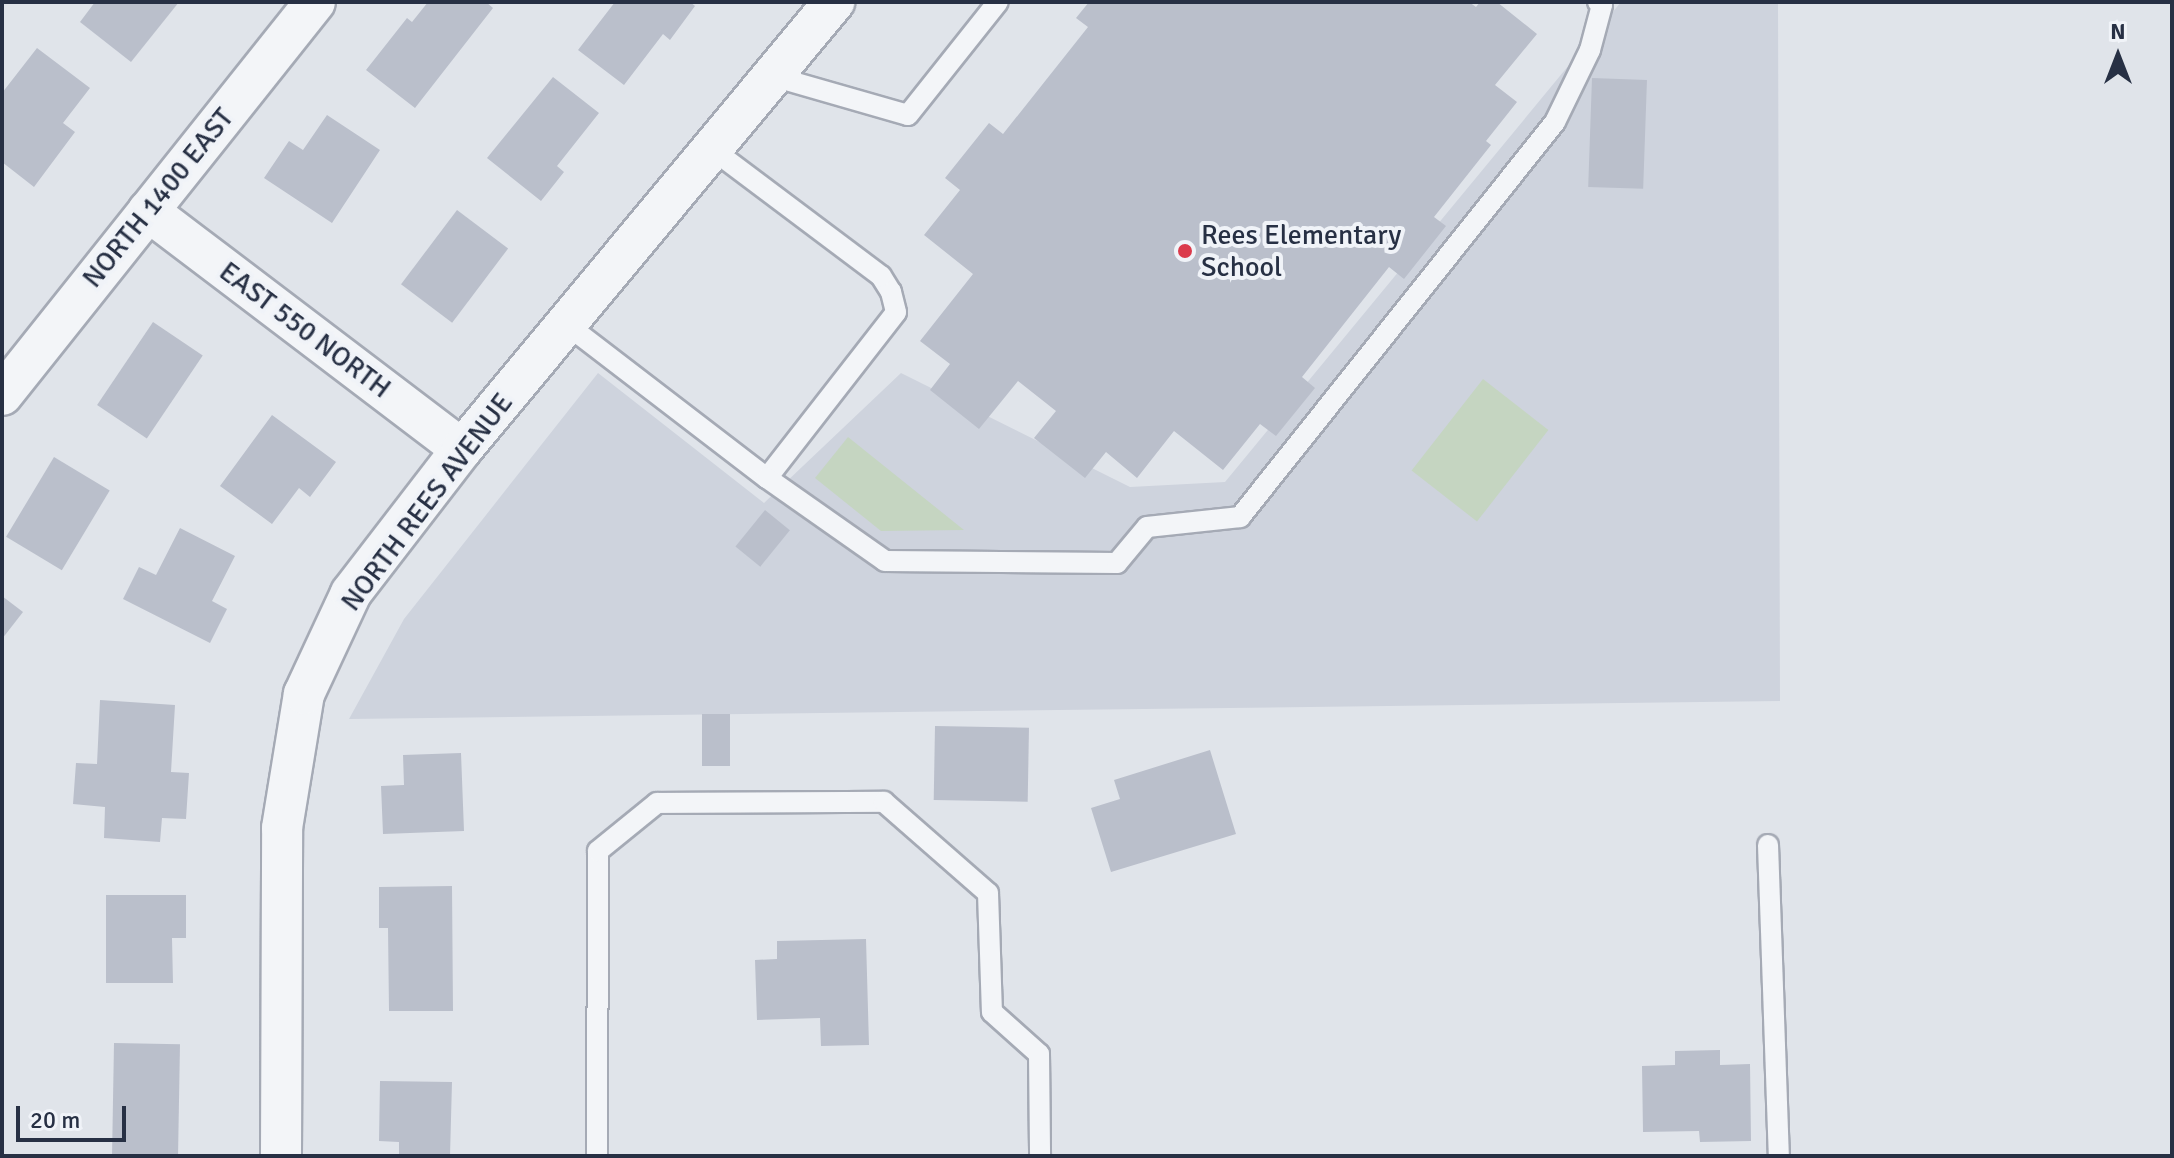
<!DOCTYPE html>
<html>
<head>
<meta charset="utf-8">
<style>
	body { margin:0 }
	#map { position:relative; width:2174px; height:1158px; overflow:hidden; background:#e0e4ea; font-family:Signika,sans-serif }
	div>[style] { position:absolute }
	.built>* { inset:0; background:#ced3dd }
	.green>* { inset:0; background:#c5d5c1; transform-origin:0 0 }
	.building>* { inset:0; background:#babfcb; transform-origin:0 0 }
	.roads { filter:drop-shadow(2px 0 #a5aab5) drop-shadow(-2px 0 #a5aab5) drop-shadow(0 2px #a5aab5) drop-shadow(0 -2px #a5aab5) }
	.lane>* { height:20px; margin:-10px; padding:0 10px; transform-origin:10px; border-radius:10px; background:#f3f5f8 }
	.street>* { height:40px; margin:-20px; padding:0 20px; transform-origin:20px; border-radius:20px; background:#f3f5f8 }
	.dots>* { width:22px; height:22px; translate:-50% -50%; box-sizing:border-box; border:4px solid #f0f3f8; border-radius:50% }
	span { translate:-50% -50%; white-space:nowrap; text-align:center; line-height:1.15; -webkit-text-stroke:8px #f0f3f8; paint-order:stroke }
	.street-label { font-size:28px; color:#273044 }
	.poi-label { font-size:28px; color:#273044 }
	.left { translate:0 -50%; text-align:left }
	.frame { position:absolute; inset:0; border:4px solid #273044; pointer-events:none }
	.north { position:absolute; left:2078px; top:16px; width:80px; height:80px; -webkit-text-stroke:6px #f0f3f8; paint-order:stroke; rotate:0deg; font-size:22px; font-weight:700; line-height:32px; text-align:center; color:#273044 }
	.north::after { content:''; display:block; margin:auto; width:28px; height:36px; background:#273044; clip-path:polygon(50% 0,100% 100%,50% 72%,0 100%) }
	.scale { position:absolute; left:16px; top:1106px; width:110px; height:36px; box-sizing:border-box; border:4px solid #273044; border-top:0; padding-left:10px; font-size:24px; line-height:28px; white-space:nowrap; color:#273044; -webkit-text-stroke:6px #f0f3f8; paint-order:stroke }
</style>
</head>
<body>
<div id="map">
	<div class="built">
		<i style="clip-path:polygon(1621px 2px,1778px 2px,1780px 701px,349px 719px,404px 619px,598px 373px,764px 503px,901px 373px,1130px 487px,1225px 482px)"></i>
	</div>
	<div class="green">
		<i style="left:1483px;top:379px;width:83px;height:116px;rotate:38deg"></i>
		<i style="clip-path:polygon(848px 437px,964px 530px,881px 531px,815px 478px)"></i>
	</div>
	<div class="building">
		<i style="clip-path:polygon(95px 2px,179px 2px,131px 62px,80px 22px)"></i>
		<i style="clip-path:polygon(428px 2px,486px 2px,493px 8px,415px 108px,366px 70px,407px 18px,412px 22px)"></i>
		<i style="clip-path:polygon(615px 2px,690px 2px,695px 6px,670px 40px,663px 34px,624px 85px,578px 50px)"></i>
		<i style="clip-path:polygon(1089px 2px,1469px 2px,1476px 7px,1480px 2px,1497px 2px,1537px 34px,1495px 85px,1517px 102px,1486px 141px,1491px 145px,1434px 217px,1446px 226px,1404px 279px,1389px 267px,1302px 377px,1315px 388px,1276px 436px,1260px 424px,1223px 470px,1174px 431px,1137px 478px,1106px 452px,1085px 478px,1034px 438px,1056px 411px,1018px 381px,979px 429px,930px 390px,950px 364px,920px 341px,973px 274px,924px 235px,960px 190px,945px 178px,989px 123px,1003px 134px,1088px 27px,1076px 18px)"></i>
		<i style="clip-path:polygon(37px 48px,90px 88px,63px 123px,75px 132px,34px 187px,2px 162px,2px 93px)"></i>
		<i style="clip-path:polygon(553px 77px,599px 113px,557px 166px,564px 172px,541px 201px,487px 158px)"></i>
		<i style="left:1592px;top:78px;width:55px;height:109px;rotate:2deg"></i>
		<i style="clip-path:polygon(327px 115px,380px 150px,332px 223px,264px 178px,289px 141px,303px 150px)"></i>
		<i style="left:457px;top:210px;width:64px;height:93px;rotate:37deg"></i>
		<i style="left:153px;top:322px;width:60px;height:100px;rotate:34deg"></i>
		<i style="clip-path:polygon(272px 415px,336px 462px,310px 497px,299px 488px,272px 524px,220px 486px)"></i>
		<i style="left:54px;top:457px;width:65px;height:93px;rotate:31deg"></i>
		<i style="left:765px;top:510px;width:32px;height:47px;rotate:39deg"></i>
		<i style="clip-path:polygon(180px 528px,235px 556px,212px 601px,227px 609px,210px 643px,123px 599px,139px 567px,156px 575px)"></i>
		<i style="clip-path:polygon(2px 596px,23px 612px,2px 639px)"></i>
		<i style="clip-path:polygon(100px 700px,175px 705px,171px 772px,189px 773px,186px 819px,162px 818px,160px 842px,104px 838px,105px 807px,73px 804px,76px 763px,97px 764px)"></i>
		<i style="left:702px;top:714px;width:28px;height:52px"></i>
		<i style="left:935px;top:726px;width:94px;height:74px;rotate:1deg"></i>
		<i style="clip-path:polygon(1210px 750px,1236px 834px,1111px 872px,1091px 808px,1120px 799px,1114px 780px)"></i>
		<i style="clip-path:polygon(461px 753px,464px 831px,383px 834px,381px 786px,404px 785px,403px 755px)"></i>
		<i style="clip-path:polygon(452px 886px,453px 1011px,389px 1011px,388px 928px,379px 928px,379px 887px)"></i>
		<i style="clip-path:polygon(106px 895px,186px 895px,186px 938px,172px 938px,173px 983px,106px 983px)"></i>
		<i style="clip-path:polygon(866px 939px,869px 1045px,821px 1046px,820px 1018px,757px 1020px,755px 960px,777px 959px,777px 941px)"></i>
		<i style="left:114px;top:1043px;width:66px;height:113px;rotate:1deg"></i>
		<i style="clip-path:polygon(1720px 1050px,1720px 1065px,1750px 1064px,1751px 1141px,1700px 1142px,1699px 1131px,1643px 1132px,1642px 1066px,1675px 1065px,1675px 1051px)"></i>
		<i style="clip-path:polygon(380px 1081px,452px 1082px,450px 1156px,399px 1156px,399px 1142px,379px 1141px)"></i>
	</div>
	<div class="roads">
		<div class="lane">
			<i style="left:772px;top:76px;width:141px;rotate:16deg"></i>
			<i style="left:908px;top:115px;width:144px;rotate:-51.5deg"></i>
			<i style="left:566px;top:324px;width:253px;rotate:37.5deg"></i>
			<i style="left:767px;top:478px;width:210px;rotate:-52.1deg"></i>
			<i style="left:896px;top:312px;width:21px;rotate:-104deg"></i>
			<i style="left:891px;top:292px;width:19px;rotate:-122deg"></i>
			<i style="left:881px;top:276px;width:211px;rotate:-143.1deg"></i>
			<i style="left:767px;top:478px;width:144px;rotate:35.1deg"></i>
			<i style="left:885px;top:561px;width:232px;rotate:0.5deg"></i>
			<i style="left:1117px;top:563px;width:47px;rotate:-50.2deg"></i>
			<i style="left:1147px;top:527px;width:94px;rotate:-6.1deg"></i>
			<i style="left:1240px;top:517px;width:505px;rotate:-51.43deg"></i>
			<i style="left:1555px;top:122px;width:80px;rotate:-64.1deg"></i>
			<i style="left:1590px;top:50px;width:47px;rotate:-75.1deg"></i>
			<i style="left:1602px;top:5px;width:5px;rotate:-143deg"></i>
			<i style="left:1768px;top:845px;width:311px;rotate:88deg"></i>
			<i style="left:597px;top:1156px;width:305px;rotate:-89.8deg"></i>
			<i style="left:598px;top:851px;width:76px;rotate:-39.1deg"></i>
			<i style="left:657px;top:803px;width:227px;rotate:-0.3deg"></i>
			<i style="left:884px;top:802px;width:138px;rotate:41.2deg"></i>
			<i style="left:988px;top:893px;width:119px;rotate:88.1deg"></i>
			<i style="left:992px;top:1012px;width:63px;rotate:41.8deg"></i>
			<i style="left:1039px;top:1054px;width:102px;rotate:89.4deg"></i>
		</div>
		<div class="street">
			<i style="left:148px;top:211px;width:394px;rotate:37.2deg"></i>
			<i style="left:2px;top:395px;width:502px;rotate:-51.46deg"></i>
			<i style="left:281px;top:1156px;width:328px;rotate:-89.8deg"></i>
			<i style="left:282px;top:828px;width:136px;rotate:-80.7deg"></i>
			<i style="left:304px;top:694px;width:111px;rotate:-65deg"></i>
			<i style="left:351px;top:593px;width:182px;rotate:-52.4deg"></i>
			<i style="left:462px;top:449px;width:582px;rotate:-50.23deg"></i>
		</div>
	</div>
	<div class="dots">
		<i style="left:1185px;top:251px;background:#db3a4b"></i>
	</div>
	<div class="street-label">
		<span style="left:158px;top:198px;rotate:-51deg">NORTH 1400 EAST</span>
		<span style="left:305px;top:330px;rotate:37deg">EAST 550 NORTH</span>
		<span style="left:427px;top:502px;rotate:-53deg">NORTH REES AVENUE</span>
	</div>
	<div class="poi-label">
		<span class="left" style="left:1201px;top:251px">Rees Elementary<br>School</span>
	</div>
	<div class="frame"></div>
	<div class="north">N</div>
	<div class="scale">20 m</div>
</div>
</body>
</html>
